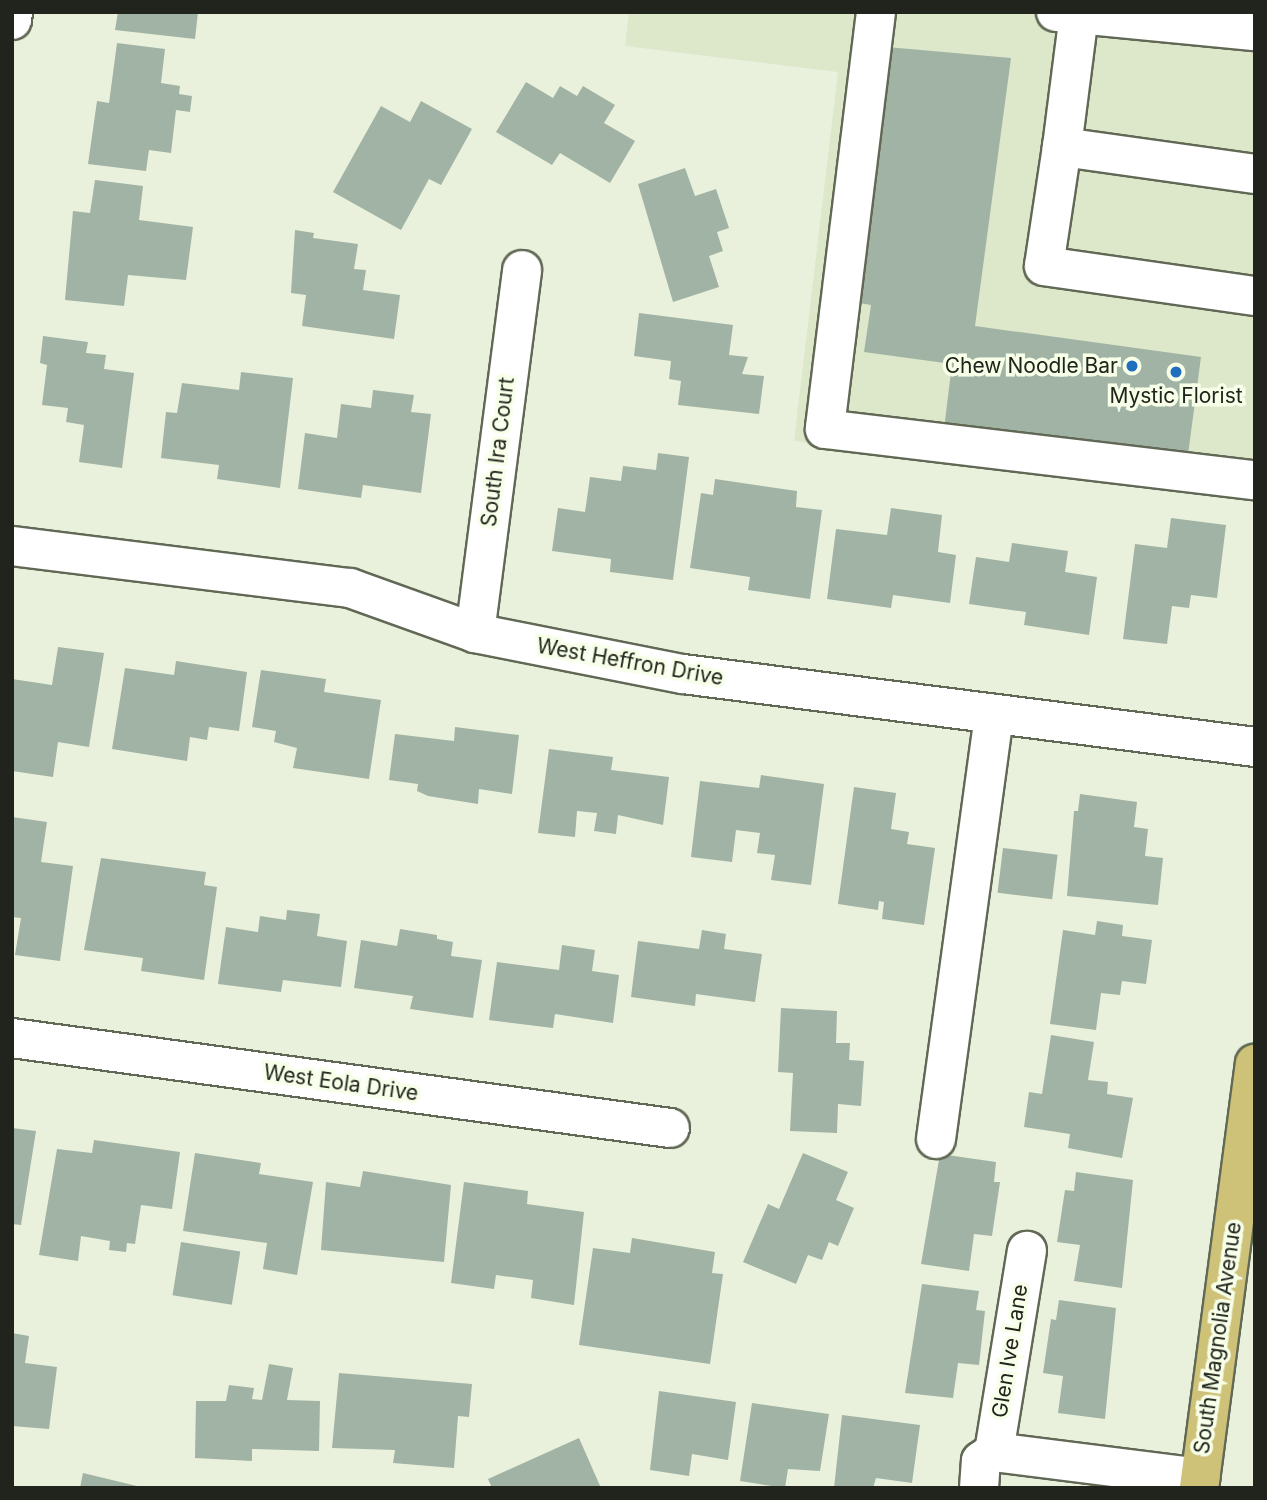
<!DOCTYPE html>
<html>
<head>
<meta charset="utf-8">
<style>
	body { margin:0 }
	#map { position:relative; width:1267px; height:1500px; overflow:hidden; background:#e9f1dc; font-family:Inter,sans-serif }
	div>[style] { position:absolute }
	.built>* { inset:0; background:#dde7ca }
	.building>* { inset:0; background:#a1b3a4; transform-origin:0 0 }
	.roads { filter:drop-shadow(2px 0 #616855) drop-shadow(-2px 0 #616855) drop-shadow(0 2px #616855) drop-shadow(0 -2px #616855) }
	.minor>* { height:38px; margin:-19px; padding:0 19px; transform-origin:19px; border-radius:19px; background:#fff }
	.major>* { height:38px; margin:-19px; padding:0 19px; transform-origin:19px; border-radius:19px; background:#cec178 }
	.dots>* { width:19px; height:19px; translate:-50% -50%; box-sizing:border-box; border:4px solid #f7ffe9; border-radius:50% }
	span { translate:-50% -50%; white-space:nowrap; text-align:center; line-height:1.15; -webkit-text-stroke:7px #f7ffe9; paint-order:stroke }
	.poi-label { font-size:21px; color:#21241c }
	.right { translate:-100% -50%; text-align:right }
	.street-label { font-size:21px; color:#21241c }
	.frame { position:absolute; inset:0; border:14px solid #21241c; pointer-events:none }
</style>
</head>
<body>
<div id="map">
	<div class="built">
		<i style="clip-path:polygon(629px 12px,1255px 12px,1255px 498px,794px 441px,838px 72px,625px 46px)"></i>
	</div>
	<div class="building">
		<i style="clip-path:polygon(118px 12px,198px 12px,195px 39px,115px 30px)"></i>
		<i style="clip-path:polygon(117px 43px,165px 49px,161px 83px,180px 86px,179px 94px,192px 96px,190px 112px,176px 110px,171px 153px,149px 150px,146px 171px,88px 164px,97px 101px,109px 103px)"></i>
		<i style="clip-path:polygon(887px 47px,1011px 58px,975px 326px,1201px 357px,1187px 462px,944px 429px,952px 364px,864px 352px,871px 305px,853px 302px)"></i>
		<i style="clip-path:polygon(526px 82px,553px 98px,560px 86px,577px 96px,583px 86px,615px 105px,604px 123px,635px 141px,610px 183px,560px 153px,552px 165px,496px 132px)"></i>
		<i style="clip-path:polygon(421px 101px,472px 129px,441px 185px,429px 179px,401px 230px,333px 192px,381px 106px,410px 122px)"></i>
		<i style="clip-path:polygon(685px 168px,695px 196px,716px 189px,729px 228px,717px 232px,723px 251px,709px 256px,719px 287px,673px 302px,638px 184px)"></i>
		<i style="clip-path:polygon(95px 180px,143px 186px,139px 220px,193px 227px,186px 280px,128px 275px,124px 306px,65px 300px,73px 211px,90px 213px)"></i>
		<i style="clip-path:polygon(295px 230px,314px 233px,313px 238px,358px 244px,354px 269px,366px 270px,363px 290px,400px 295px,394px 339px,302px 326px,306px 295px,291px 293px)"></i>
		<i style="clip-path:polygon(639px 313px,733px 325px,729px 355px,748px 357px,742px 374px,764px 376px,759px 414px,678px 405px,681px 381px,669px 379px,671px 361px,634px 356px)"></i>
		<i style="clip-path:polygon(43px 336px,88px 342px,86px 353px,106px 355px,104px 369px,134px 373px,122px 468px,79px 462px,84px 425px,66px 422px,68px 408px,42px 405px,47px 365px,40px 363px)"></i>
		<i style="clip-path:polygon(241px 372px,293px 378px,280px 488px,217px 479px,219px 465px,161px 458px,166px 412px,177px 413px,182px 383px,239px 390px)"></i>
		<i style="clip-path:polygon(373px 390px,414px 395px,411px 412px,431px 414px,421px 493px,363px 485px,361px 498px,298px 489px,305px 433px,337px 438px,341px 404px,371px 408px)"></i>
		<i style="clip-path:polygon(658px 453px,689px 457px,673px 580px,610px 572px,611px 559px,552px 551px,558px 508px,585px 512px,590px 477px,621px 481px,623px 466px,656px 470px)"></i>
		<i style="clip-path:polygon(715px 479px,797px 491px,796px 507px,822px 510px,810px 599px,748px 590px,750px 577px,690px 568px,701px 493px,713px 495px)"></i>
		<i style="clip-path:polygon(891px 508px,942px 515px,938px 552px,956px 555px,950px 603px,893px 595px,891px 608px,827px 599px,836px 529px,887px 535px)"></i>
		<i style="clip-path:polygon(1171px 518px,1226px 525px,1217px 598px,1191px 595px,1189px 608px,1172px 606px,1167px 644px,1123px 639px,1135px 544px,1167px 548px)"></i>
		<i style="clip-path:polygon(1012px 543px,1068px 551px,1065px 572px,1097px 577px,1089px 635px,1024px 625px,1026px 612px,969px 604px,976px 557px,1009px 562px)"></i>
		<i style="clip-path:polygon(58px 647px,104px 653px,89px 747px,58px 742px,53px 777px,12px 771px,12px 679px,52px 685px)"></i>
		<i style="clip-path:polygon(176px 661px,247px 672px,239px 731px,209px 727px,207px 740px,190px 737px,187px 761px,112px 749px,125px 668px,174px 675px)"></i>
		<i style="clip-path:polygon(261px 670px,326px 679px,324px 692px,381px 700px,369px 779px,293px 768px,297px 748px,274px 742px,276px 731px,252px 727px)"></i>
		<i style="clip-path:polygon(455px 727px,519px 735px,512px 794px,479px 789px,478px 804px,428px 796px,417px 791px,418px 784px,389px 780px,395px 734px,454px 741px)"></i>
		<i style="clip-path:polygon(549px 749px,613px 757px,611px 770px,669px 777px,663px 825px,618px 815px,616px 834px,594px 831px,597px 813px,577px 811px,575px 837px,538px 833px)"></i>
		<i style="clip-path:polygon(761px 775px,824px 784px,811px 885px,771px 880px,775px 855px,757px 853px,760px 833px,736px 830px,732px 862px,691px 857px,700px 781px,759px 788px)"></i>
		<i style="clip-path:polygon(854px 787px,896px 793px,891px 829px,909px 832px,907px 844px,935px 848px,924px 925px,882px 919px,884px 902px,879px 901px,878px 910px,838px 904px)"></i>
		<i style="clip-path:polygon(1080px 794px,1137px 802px,1134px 827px,1148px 829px,1145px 856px,1163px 858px,1158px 905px,1067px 896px,1074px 811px,1078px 811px)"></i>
		<i style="clip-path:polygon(12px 817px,47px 822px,41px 862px,73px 866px,60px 961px,15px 955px,21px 918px,12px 917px)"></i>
		<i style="left:1003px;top:848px;width:55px;height:45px;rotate:7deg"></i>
		<i style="clip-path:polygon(101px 858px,206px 872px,204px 885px,217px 887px,204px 980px,141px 971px,143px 958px,84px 950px)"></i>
		<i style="clip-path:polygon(287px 910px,320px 914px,317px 936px,347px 941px,341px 987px,283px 980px,281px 992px,218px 984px,226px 927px,258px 932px,260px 916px,286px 920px)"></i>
		<i style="clip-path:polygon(1097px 921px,1123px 925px,1122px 936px,1152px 940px,1146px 984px,1122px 981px,1120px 995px,1101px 993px,1096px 1030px,1050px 1024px,1063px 930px,1095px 935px)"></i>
		<i style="clip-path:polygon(400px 929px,437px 935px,437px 939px,453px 942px,451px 956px,482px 960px,473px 1018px,410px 1009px,413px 996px,354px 988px,361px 940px,397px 946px)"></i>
		<i style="clip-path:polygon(702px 930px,726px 934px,724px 949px,762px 954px,755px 1002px,696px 994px,695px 1006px,631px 997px,638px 941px,699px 949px)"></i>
		<i style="clip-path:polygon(562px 945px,595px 950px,592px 971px,619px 975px,613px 1023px,555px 1014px,553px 1028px,489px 1020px,497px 962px,559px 970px)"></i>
		<i style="clip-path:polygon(781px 1008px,837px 1011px,836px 1043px,850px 1043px,849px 1060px,864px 1061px,861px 1106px,838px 1104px,837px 1133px,790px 1131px,793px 1073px,778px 1072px)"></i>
		<i style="clip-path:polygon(1051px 1035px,1094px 1042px,1088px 1080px,1108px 1082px,1107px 1094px,1133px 1098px,1122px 1158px,1068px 1148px,1070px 1134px,1024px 1127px,1029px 1092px,1042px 1094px)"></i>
		<i style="clip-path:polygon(12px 1128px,36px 1131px,21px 1225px,12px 1224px)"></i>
		<i style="clip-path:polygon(94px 1140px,180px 1152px,172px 1209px,141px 1205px,135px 1244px,127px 1243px,126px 1252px,109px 1250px,110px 1241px,81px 1236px,78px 1261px,39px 1255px,57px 1149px,92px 1153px)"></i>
		<i style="clip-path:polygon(195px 1153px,261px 1163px,259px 1174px,313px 1182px,297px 1275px,263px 1269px,267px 1243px,183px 1231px)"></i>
		<i style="clip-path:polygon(803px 1153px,848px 1172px,836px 1200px,854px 1208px,838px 1246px,829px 1242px,822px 1260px,808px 1255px,796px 1284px,743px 1262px,768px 1204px,779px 1209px)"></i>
		<i style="clip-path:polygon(940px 1154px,996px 1162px,994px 1182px,1000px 1182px,992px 1236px,974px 1234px,969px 1271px,921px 1264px)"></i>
		<i style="clip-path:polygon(363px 1171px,451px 1185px,444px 1262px,321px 1250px,326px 1182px,360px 1187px)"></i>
		<i style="clip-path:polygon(1076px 1172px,1133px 1180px,1122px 1288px,1074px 1281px,1080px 1245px,1057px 1242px,1065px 1190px,1074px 1191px)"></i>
		<i style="clip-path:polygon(464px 1182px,528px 1191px,527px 1204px,584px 1212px,574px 1305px,531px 1298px,533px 1280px,496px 1275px,494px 1289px,451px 1283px)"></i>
		<i style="clip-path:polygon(632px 1238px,715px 1252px,712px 1273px,723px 1274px,710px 1364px,579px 1345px,593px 1248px,630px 1253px)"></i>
		<i style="left:181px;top:1242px;width:60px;height:54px;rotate:9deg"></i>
		<i style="clip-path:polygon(922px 1284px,979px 1291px,976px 1310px,985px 1311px,979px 1365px,958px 1363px,953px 1398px,905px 1393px)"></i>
		<i style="clip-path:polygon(1059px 1300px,1116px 1308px,1105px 1419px,1058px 1413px,1063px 1376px,1043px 1373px,1051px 1319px,1056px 1320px)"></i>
		<i style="clip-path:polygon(12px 1333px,29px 1336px,25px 1363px,57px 1367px,49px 1429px,12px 1426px)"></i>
		<i style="clip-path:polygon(269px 1364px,293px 1368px,287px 1400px,320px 1401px,319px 1451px,252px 1449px,252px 1461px,195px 1458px,196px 1401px,226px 1401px,229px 1385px,254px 1388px,252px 1399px,262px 1400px)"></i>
		<i style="clip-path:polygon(339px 1373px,472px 1384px,469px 1417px,458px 1416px,454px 1468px,393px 1463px,395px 1450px,332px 1448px)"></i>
		<i style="clip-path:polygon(659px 1391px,736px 1402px,728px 1460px,692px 1454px,689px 1476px,650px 1470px)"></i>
		<i style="clip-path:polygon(752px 1403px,829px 1414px,820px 1471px,788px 1469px,785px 1488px,740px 1481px)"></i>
		<i style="clip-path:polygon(842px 1415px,920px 1425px,912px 1483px,876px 1478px,873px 1488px,834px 1488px)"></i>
		<i style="clip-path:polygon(579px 1438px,601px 1488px,492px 1488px,488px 1479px)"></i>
		<i style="clip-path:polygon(83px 1473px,141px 1487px,141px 1488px,80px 1488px)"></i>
	</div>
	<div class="roads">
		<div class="minor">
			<i style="left:876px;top:12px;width:420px;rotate:97deg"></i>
			<i style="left:825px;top:429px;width:433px;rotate:6.8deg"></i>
			<i style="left:1056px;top:12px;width:200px;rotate:5.5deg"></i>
			<i style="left:12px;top:20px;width:8px;rotate:-83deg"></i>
			<i style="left:1062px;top:147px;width:134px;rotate:-82.7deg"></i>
			<i style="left:1255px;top:174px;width:195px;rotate:-172deg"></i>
			<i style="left:1062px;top:147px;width:120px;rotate:98.6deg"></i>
			<i style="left:1044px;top:266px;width:213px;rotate:8.1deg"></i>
			<i style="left:12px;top:546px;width:341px;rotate:7.1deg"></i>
			<i style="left:350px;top:588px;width:133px;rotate:19.8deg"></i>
			<i style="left:475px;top:633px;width:212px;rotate:11.2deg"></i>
			<i style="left:683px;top:674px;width:577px;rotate:7.27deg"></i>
			<i style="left:475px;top:633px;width:366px;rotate:-82.6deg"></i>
			<i style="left:12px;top:1038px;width:664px;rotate:7.79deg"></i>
			<i style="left:936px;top:1139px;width:429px;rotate:-82.2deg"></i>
			<i style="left:994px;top:1452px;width:204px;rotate:-80.7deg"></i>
			<i style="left:979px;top:1488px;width:27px;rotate:-86deg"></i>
			<i style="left:981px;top:1461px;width:16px;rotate:-35deg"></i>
			<i style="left:994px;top:1452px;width:208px;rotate:7.2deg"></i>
		</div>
		<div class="major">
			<i style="left:1199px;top:1488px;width:428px;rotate:-82.5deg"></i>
		</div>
	</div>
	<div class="dots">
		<i style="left:1132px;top:366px;background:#206ebe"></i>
		<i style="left:1176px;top:372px;background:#206ebe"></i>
	</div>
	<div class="poi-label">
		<span class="right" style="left:1118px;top:366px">Chew Noodle Bar</span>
		<span style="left:1176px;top:396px">Mystic Florist</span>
	</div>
	<div class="street-label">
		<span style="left:498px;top:452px;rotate:-83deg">South Ira Court</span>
		<span style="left:630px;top:662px;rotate:10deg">West Heffron Drive</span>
		<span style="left:341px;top:1083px;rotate:8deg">West Eola Drive</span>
		<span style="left:1218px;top:1338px;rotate:-82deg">South Magnolia Avenue</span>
		<span style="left:1010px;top:1351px;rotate:-81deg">Glen Ive Lane</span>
	</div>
	<div class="frame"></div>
</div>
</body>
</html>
